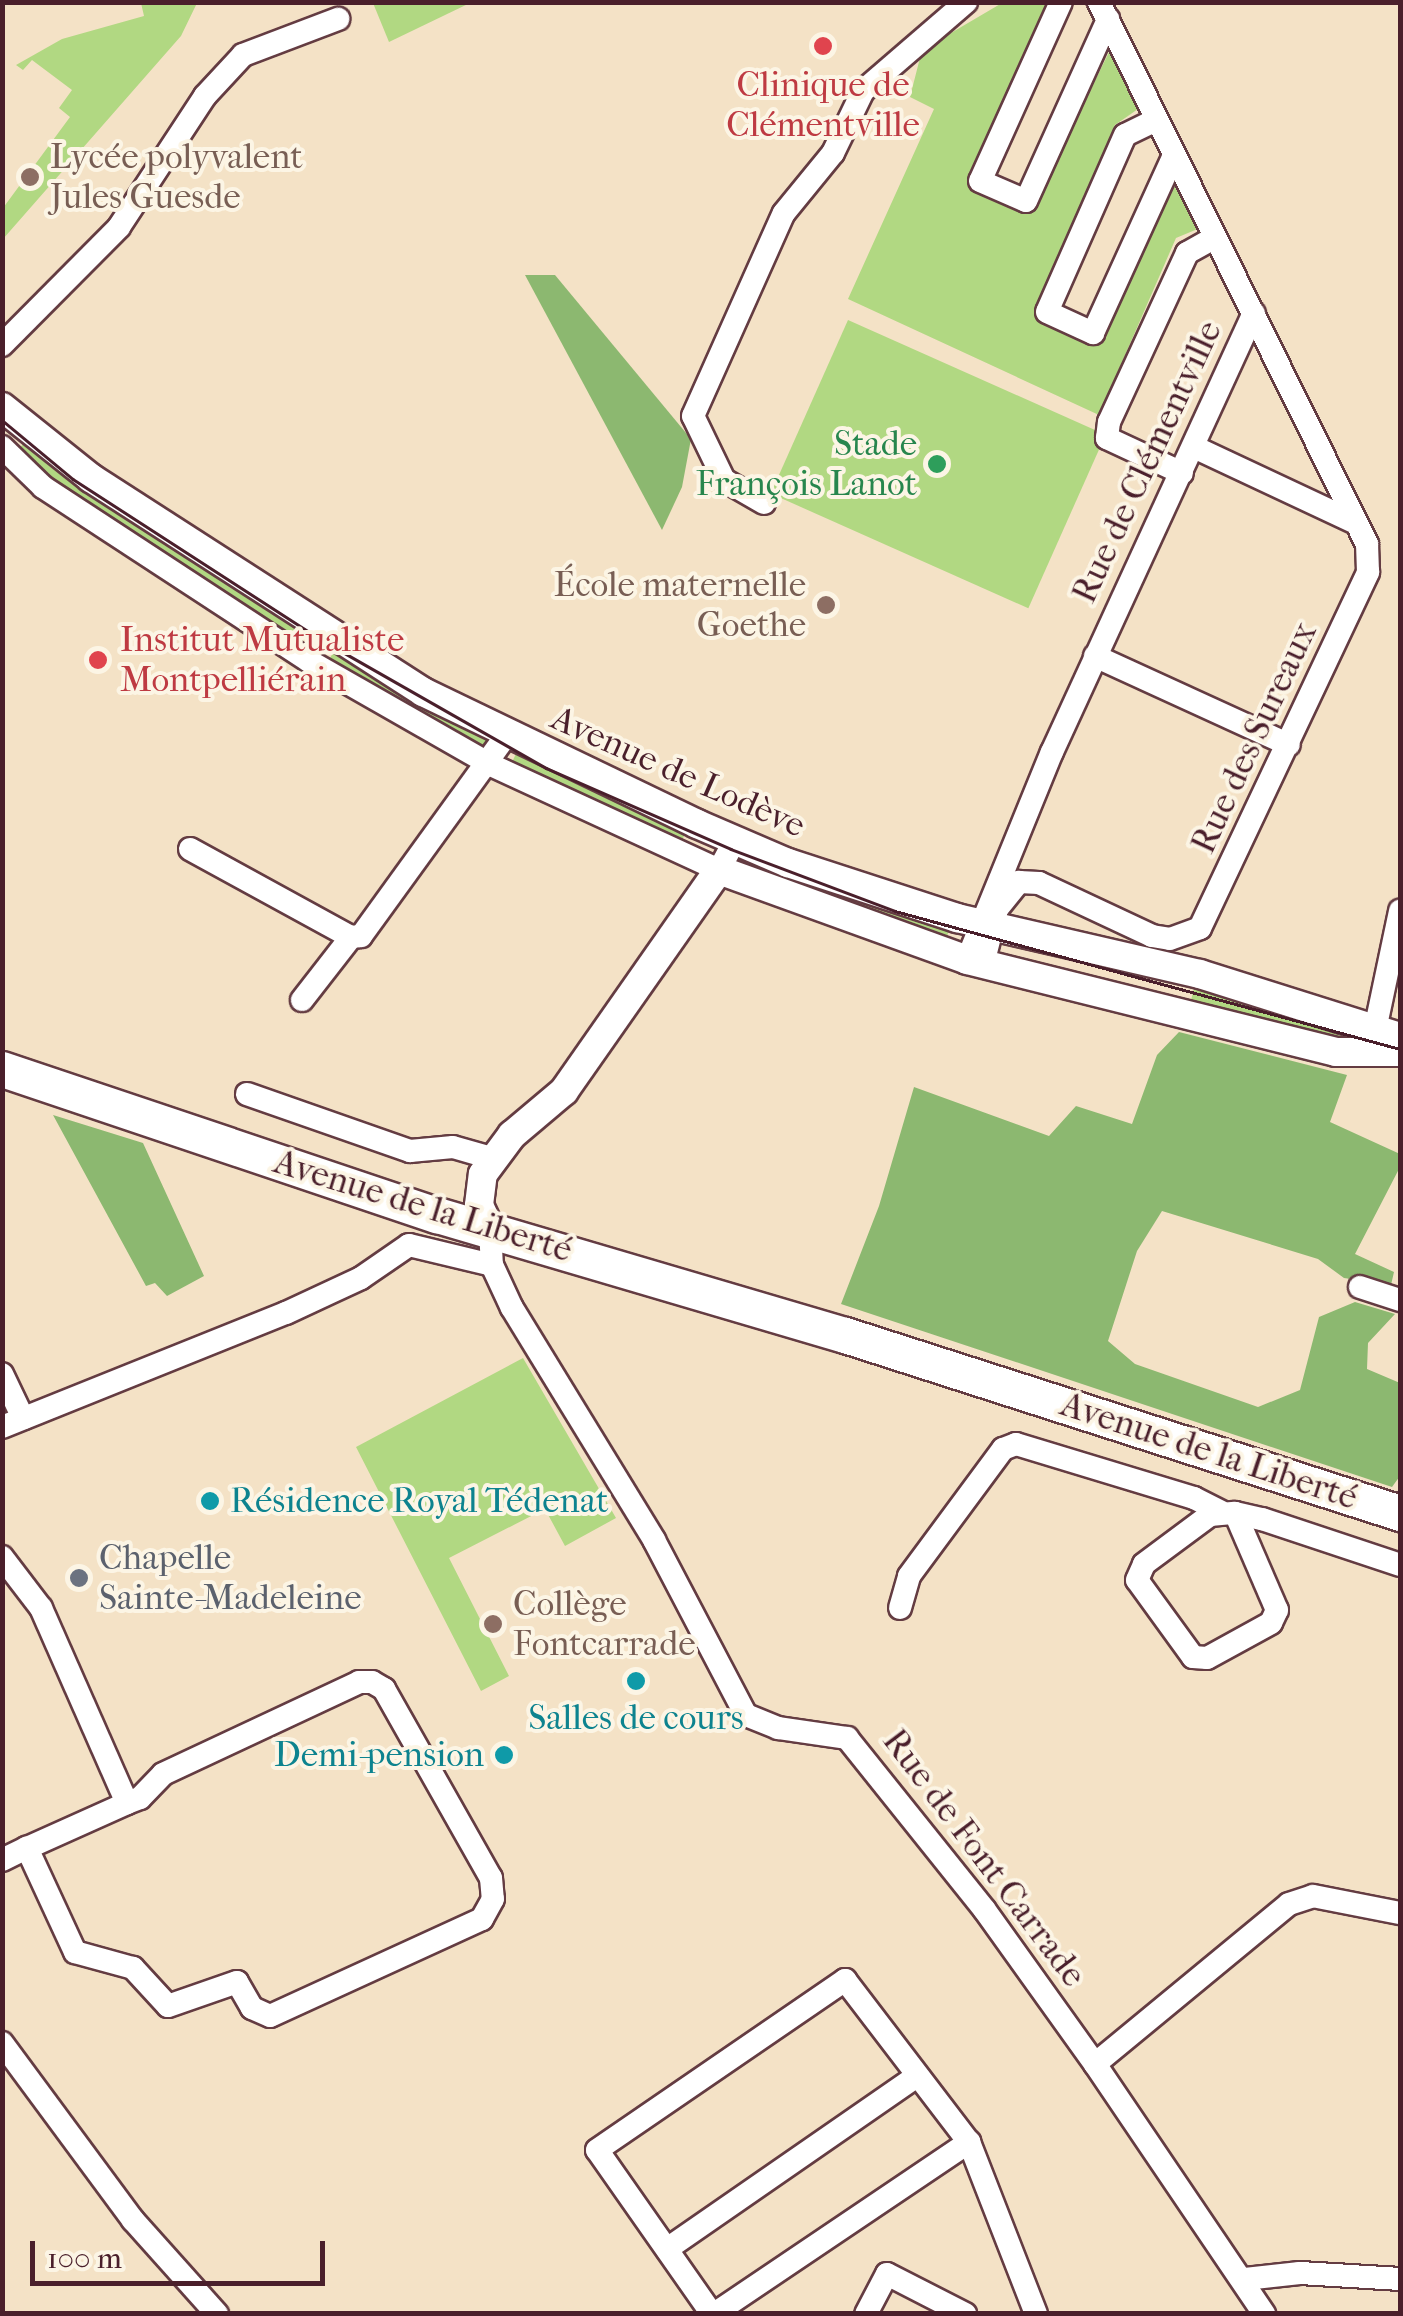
<!DOCTYPE html>
<html>
<head>
<meta charset="utf-8">
<style>
	body { margin:0 }
	#map { position:relative; width:1403px; height:2316px; overflow:hidden; background:#f4e2c6; font-family:"IM FELL French Canon",serif }
	div>[style] { position:absolute }
	.green>* { inset:0; background:#b1d882; transform-origin:0 0 }
	.forest>* { inset:0; background:#8cb870 }
	.roads { filter:drop-shadow(2px 0 #643c42) drop-shadow(-2px 0 #643c42) drop-shadow(0 2px #643c42) drop-shadow(0 -2px #643c42) }
	.minor>* { height:22px; margin:-11px; padding:0 11px; transform-origin:11px; border-radius:11px; background:#fff }
	.tertiary>* { height:28px; margin:-14px; padding:0 14px; transform-origin:14px; border-radius:14px; background:#fff }
	.primary>* { height:35px; margin:-17.5px; padding:0 17.5px; transform-origin:17.5px; border-radius:17.5px; background:#fff }
	.tram>* { height:2.5px; margin:-1.25px; padding:0 1.25px; transform-origin:1.25px; border-radius:1.25px; background:#4a1f2b }
	.dots>* { width:28px; height:28px; translate:-50% -50%; box-sizing:border-box; border:5px solid #fcf5e5; border-radius:50% }
	span { translate:-50% -50%; white-space:nowrap; text-align:center; line-height:1.15; -webkit-text-stroke:8px #fcf5e5; paint-order:stroke }
	.health-label { font-size:35px; color:#be3a42 }
	.left { translate:0 -50%; text-align:left }
	.education-label { font-size:35px; color:#785e54 }
	.right { translate:-100% -50%; text-align:right }
	.leisure-label { font-size:35px; color:#27864d }
	.street-label { font-size:35px; color:#4a1f2b }
	.culture-label { font-size:35px; color:#0d838f }
	.worship-label { font-size:35px; color:#5b616d }
	.frame { position:absolute; inset:0; border:5px solid #4a1f2b; pointer-events:none }
	.scale { position:absolute; left:30px; top:2241px; width:295px; height:45px; box-sizing:border-box; border:5px solid #4a1f2b; border-top:0; padding-left:12px; font-size:30px; line-height:35px; white-space:nowrap; color:#4a1f2b; -webkit-text-stroke:8px #fcf5e5; paint-order:stroke }
</style>
</head>
<body>
<div id="map">
	<div class="green">
		<i style="clip-path:polygon(141px 3px,197px 3px,181px 36px,3px 239px,3px 208px,70px 117px,59px 108px,72px 90px,32px 60px,23px 70px,16px 65px,62px 39px,144px 16px)"></i>
		<i style="clip-path:polygon(373px 3px,470px 3px,389px 42px)"></i>
		<i style="clip-path:polygon(1002px 3px,1051px 3px,978px 190px,1031px 212px,1111px 48px,1138px 109px,1115px 125px,1038px 312px,1102px 338px,1173px 184px,1200px 228px,1176px 238px,1099px 415px,848px 299px,934px 109px,910px 97px,922px 50px)"></i>
		<i style="left:848px;top:320px;width:282px;height:190px;rotate:24deg"></i>
		<i style="clip-path:polygon(31px 435px,310px 629px,300px 645px,58px 488px,17px 451px)"></i>
		<i style="left:337px;top:646px;width:178px;height:20px;rotate:30deg"></i>
		<i style="left:518px;top:749px;width:187px;height:19px;rotate:24deg"></i>
		<i style="left:755px;top:855px;width:208px;height:20px;rotate:19deg"></i>
		<i style="clip-path:polygon(1197px 978px,1334px 1023px,1382px 1050px,1188px 1011px)"></i>
		<i style="clip-path:polygon(523px 1358px,616px 1518px,565px 1546px,545px 1509px,449px 1558px,509px 1676px,481px 1691px,356px 1447px)"></i>
	</div>
	<div class="forest">
		<i style="clip-path:polygon(525px 275px,555px 275px,691px 439px,682px 487px,662px 530px)"></i>
		<i style="clip-path:polygon(1179px 1032px,1347px 1075px,1330px 1122px,1400px 1154px,1400px 1167px,1355px 1254px,1394px 1272px,1391px 1285px,1344px 1278px,1318px 1259px,1162px 1211px,1137px 1251px,1108px 1341px,1135px 1364px,1258px 1407px,1300px 1390px,1319px 1317px,1355px 1302px,1395px 1314px,1368px 1343px,1367px 1369px,1400px 1383px,1400px 1476px,1392px 1487px,841px 1304px,879px 1206px,914px 1087px,1049px 1136px,1076px 1106px,1132px 1124px,1157px 1055px)"></i>
		<i style="clip-path:polygon(53px 1115px,143px 1143px,204px 1276px,167px 1296px,155px 1283px,146px 1286px)"></i>
	</div>
	<div class="roads">
		<div class="minor">
			<i style="left:1061px;top:2px;width:196px;rotate:114.3deg"></i>
			<i style="left:980px;top:181px;width:50px;rotate:23.5deg"></i>
			<i style="left:1026px;top:201px;width:200px;rotate:-65.7deg"></i>
			<i style="left:1156px;top:120px;width:34px;rotate:154deg"></i>
			<i style="left:1125px;top:135px;width:193px;rotate:113.8deg"></i>
			<i style="left:1047px;top:312px;width:51px;rotate:24.5deg"></i>
			<i style="left:1093px;top:333px;width:196px;rotate:-65.5deg"></i>
			<i style="left:2px;top:345px;width:166px;rotate:-45.2deg"></i>
			<i style="left:119px;top:227px;width:157px;rotate:-56.7deg"></i>
			<i style="left:205px;top:96px;width:56px;rotate:-47.2deg"></i>
			<i style="left:243px;top:55px;width:102px;rotate:-20.8deg"></i>
			<i style="left:2px;top:447px;width:57px;rotate:44.3deg"></i>
			<i style="left:43px;top:487px;width:318px;rotate:33.2deg"></i>
			<i style="left:309px;top:661px;width:210px;rotate:29.7deg"></i>
			<i style="left:491px;top:765px;width:251px;rotate:24.7deg"></i>
			<i style="left:719px;top:870px;width:34px;rotate:-62deg"></i>
			<i style="left:1194px;top:447px;width:179px;rotate:25.1deg"></i>
			<i style="left:1182px;top:473px;width:83px;rotate:-155deg"></i>
			<i style="left:1107px;top:438px;width:16px;rotate:-83deg"></i>
			<i style="left:1109px;top:422px;width:186px;rotate:-65.2deg"></i>
			<i style="left:1187px;top:253px;width:31px;rotate:-29deg"></i>
			<i style="left:764px;top:503px;width:46px;rotate:-150.1deg"></i>
			<i style="left:724px;top:480px;width:71px;rotate:-115.8deg"></i>
			<i style="left:693px;top:416px;width:222px;rotate:-65.9deg"></i>
			<i style="left:784px;top:213px;width:77px;rotate:-50.8deg"></i>
			<i style="left:833px;top:153px;width:69px;rotate:-64.2deg"></i>
			<i style="left:863px;top:91px;width:136px;rotate:-40.8deg"></i>
			<i style="left:1095px;top:656px;width:213px;rotate:24.6deg"></i>
			<i style="left:190px;top:849px;width:183px;rotate:28.7deg"></i>
			<i style="left:351px;top:937px;width:10px;rotate:-6deg"></i>
			<i style="left:361px;top:936px;width:247px;rotate:-54.1deg"></i>
			<i style="left:967px;top:960px;width:225px;rotate:-67.8deg"></i>
			<i style="left:1052px;top:752px;width:483px;rotate:-65.3deg"></i>
			<i style="left:983px;top:964px;width:57px;rotate:-75.7deg"></i>
			<i style="left:997px;top:909px;width:35px;rotate:-51deg"></i>
			<i style="left:1019px;top:882px;width:20px;rotate:3deg"></i>
			<i style="left:1039px;top:883px;width:125px;rotate:25.1deg"></i>
			<i style="left:1152px;top:936px;width:18px;rotate:9deg"></i>
			<i style="left:1170px;top:939px;width:32px;rotate:-20deg"></i>
			<i style="left:1200px;top:928px;width:394px;rotate:-64.7deg"></i>
			<i style="left:1368px;top:572px;width:28px;rotate:-92deg"></i>
			<i style="left:1367px;top:544px;width:605px;rotate:-116.31deg"></i>
			<i style="left:302px;top:1000px;width:80px;rotate:-52.1deg"></i>
			<i style="left:1375px;top:1030px;width:122px;rotate:-78.1deg"></i>
			<i style="left:247px;top:1094px;width:173px;rotate:19.3deg"></i>
			<i style="left:410px;top:1151px;width:43px;rotate:-5.3deg"></i>
			<i style="left:453px;top:1147px;width:44px;rotate:15.9deg"></i>
			<i style="left:490px;top:1229px;width:36px;rotate:87deg"></i>
			<i style="left:492px;top:1265px;width:47px;rotate:65.1deg"></i>
			<i style="left:512px;top:1308px;width:272px;rotate:58.5deg"></i>
			<i style="left:654px;top:1540px;width:198px;rotate:62.3deg"></i>
			<i style="left:746px;top:1715px;width:35px;rotate:22deg"></i>
			<i style="left:778px;top:1728px;width:70px;rotate:8.2deg"></i>
			<i style="left:847px;top:1738px;width:219px;rotate:51.3deg"></i>
			<i style="left:984px;top:1909px;width:191px;rotate:54.4deg"></i>
			<i style="left:1095px;top:2064px;width:251px;rotate:-39.5deg"></i>
			<i style="left:1289px;top:1904px;width:25px;rotate:-18deg"></i>
			<i style="left:1313px;top:1896px;width:89px;rotate:11.1deg"></i>
			<i style="left:1360px;top:1287px;width:42px;rotate:18deg"></i>
			<i style="left:2px;top:1374px;width:49px;rotate:64.5deg"></i>
			<i style="left:2px;top:1427px;width:306px;rotate:-21.9deg"></i>
			<i style="left:286px;top:1313px;width:83px;rotate:-25deg"></i>
			<i style="left:361px;top:1278px;width:58px;rotate:-34.5deg"></i>
			<i style="left:409px;top:1245px;width:85px;rotate:13.5deg"></i>
			<i style="left:1235px;top:1513px;width:106px;rotate:66.6deg"></i>
			<i style="left:1277px;top:1610px;width:14px;rotate:115deg"></i>
			<i style="left:1271px;top:1623px;width:73px;rotate:151.3deg"></i>
			<i style="left:1207px;top:1658px;width:14px;rotate:-176deg"></i>
			<i style="left:1193px;top:1657px;width:95px;rotate:-126deg"></i>
			<i style="left:1137px;top:1580px;width:17px;rotate:-66deg"></i>
			<i style="left:1144px;top:1564px;width:82px;rotate:-36.6deg"></i>
			<i style="left:1210px;top:1515px;width:25px;rotate:-5deg"></i>
			<i style="left:1235px;top:1513px;width:28px;rotate:13deg"></i>
			<i style="left:1262px;top:1519px;width:145px;rotate:18.4deg"></i>
			<i style="left:2px;top:1557px;width:64px;rotate:52.6deg"></i>
			<i style="left:41px;top:1608px;width:213px;rotate:66.2deg"></i>
			<i style="left:900px;top:1608px;width:33px;rotate:-74deg"></i>
			<i style="left:909px;top:1576px;width:158px;rotate:-53.5deg"></i>
			<i style="left:1003px;top:1449px;width:14px;rotate:-21deg"></i>
			<i style="left:1016px;top:1444px;width:186px;rotate:16.9deg"></i>
			<i style="left:1194px;top:1498px;width:30px;rotate:27deg"></i>
			<i style="left:2px;top:1860px;width:28px;rotate:-26deg"></i>
			<i style="left:27px;top:1848px;width:110px;rotate:-24.2deg"></i>
			<i style="left:127px;top:1803px;width:14px;rotate:-21deg"></i>
			<i style="left:140px;top:1798px;width:33px;rotate:-46deg"></i>
			<i style="left:163px;top:1774px;width:217px;rotate:-25.1deg"></i>
			<i style="left:359px;top:1682px;width:13px"></i>
			<i style="left:372px;top:1682px;width:14px;rotate:30deg"></i>
			<i style="left:384px;top:1689px;width:217px;rotate:60.5deg"></i>
			<i style="left:491px;top:1878px;width:21px;rotate:85deg"></i>
			<i style="left:493px;top:1899px;width:23px;rotate:119deg"></i>
			<i style="left:482px;top:1919px;width:233px;rotate:155.4deg"></i>
			<i style="left:270px;top:2016px;width:20px;rotate:-156deg"></i>
			<i style="left:252px;top:2008px;width:30px;rotate:-120deg"></i>
			<i style="left:237px;top:1982px;width:73px;rotate:160.8deg"></i>
			<i style="left:168px;top:2006px;width:52px;rotate:-132.6deg"></i>
			<i style="left:133px;top:1968px;width:60px;rotate:-164.6deg"></i>
			<i style="left:75px;top:1952px;width:115px;rotate:-114.8deg"></i>
			<i style="left:2px;top:2043px;width:220px;rotate:53.5deg"></i>
			<i style="left:133px;top:2220px;width:126px;rotate:48.2deg"></i>
			<i style="left:1095px;top:2064px;width:302px;rotate:55.9deg"></i>
			<i style="left:667px;top:2249px;width:304px;rotate:-34.7deg"></i>
			<i style="left:1245px;top:2279px;width:55px;rotate:-6.2deg"></i>
			<i style="left:1300px;top:2273px;width:100px;rotate:3.4deg"></i>
			<i style="left:712px;top:2314px;width:200px;rotate:-125deg"></i>
			<i style="left:597px;top:2150px;width:301px;rotate:-34.4deg"></i>
			<i style="left:845px;top:1980px;width:204px;rotate:52.6deg"></i>
			<i style="left:714px;top:2314px;width:308px;rotate:-34deg"></i>
			<i style="left:969px;top:2142px;width:185px;rotate:68.7deg"></i>
			<i style="left:866px;top:2314px;width:45px;rotate:-62.3deg"></i>
			<i style="left:887px;top:2274px;width:88px;rotate:27.1deg"></i>
		</div>
		<div class="tertiary">
			<i style="left:2px;top:407px;width:114px;rotate:38.6deg"></i>
			<i style="left:91px;top:478px;width:395px;rotate:32.8deg"></i>
			<i style="left:423px;top:692px;width:304px;rotate:25.7deg"></i>
			<i style="left:697px;top:824px;width:99px;rotate:23.2deg"></i>
			<i style="left:788px;top:863px;width:178px;rotate:18deg"></i>
			<i style="left:957px;top:918px;width:249px;rotate:13deg"></i>
			<i style="left:1200px;top:974px;width:210px;rotate:17.5deg"></i>
			<i style="left:490px;top:1229px;width:26px;rotate:-115deg"></i>
			<i style="left:479px;top:1205px;width:31px;rotate:-83deg"></i>
			<i style="left:483px;top:1174px;width:49px;rotate:-53.4deg"></i>
			<i style="left:512px;top:1135px;width:68px;rotate:-40.2deg"></i>
			<i style="left:564px;top:1091px;width:270px;rotate:-55deg"></i>
			<i style="left:719px;top:870px;width:264px;rotate:19.9deg"></i>
			<i style="left:967px;top:960px;width:380px;rotate:14deg"></i>
			<i style="left:1336px;top:1052px;width:64px"></i>
		</div>
		<div class="primary">
			<i style="left:2px;top:1069px;width:459px;rotate:18.6deg"></i>
			<i style="left:437px;top:1215px;width:425px;rotate:16.4deg"></i>
			<i style="left:845px;top:1335px;width:583px;rotate:17.78deg"></i>
		</div>
	</div>
	<div class="tram">
		<i style="left:2px;top:420px;width:92px;rotate:39.7deg"></i>
		<i style="left:73px;top:479px;width:294px;rotate:32.9deg"></i>
		<i style="left:320px;top:639px;width:260px;rotate:29.7deg"></i>
		<i style="left:546px;top:768px;width:202px;rotate:23.6deg"></i>
		<i style="left:731px;top:849px;width:175px;rotate:20.7deg"></i>
		<i style="left:895px;top:911px;width:524px;rotate:15.28deg"></i>
	</div>
	<div class="dots">
		<i style="left:823px;top:46px;background:#e0444e"></i>
		<i style="left:30px;top:177px;background:#8d6e63"></i>
		<i style="left:937px;top:464px;background:#2e9e5b"></i>
		<i style="left:826px;top:605px;background:#8d6e63"></i>
		<i style="left:98px;top:660px;background:#e0444e"></i>
		<i style="left:210px;top:1501px;background:#0f9aa8"></i>
		<i style="left:79px;top:1578px;background:#6b7280"></i>
		<i style="left:493px;top:1624px;background:#8d6e63"></i>
		<i style="left:636px;top:1681px;background:#0f9aa8"></i>
		<i style="left:504px;top:1755px;background:#0f9aa8"></i>
	</div>
	<div class="health-label">
		<span style="left:823px;top:105px">Clinique de<br>Clémentville</span>
		<span class="left" style="left:120px;top:660px">Institut Mutualiste<br>Montpelliérain</span>
	</div>
	<div class="education-label">
		<span class="left" style="left:50px;top:177px">Lycée polyvalent<br>Jules Guesde</span>
		<span class="right" style="left:806px;top:605px">École maternelle<br>Goethe</span>
		<span class="left" style="left:513px;top:1624px">Collège<br>Fontcarrade</span>
	</div>
	<div class="leisure-label">
		<span class="right" style="left:917px;top:464px">Stade<br>François Lanot</span>
	</div>
	<div class="street-label">
		<span style="left:1147px;top:462px;rotate:-65deg">Rue de Clémentville</span>
		<span style="left:1254px;top:738px;rotate:-65deg">Rue des Sureaux</span>
		<span style="left:678px;top:772px;rotate:24deg">Avenue de Lodève</span>
		<span style="left:423px;top:1206px;rotate:17deg">Avenue de la Liberté</span>
		<span style="left:1209px;top:1451px;rotate:18deg">Avenue de la Liberté</span>
		<span style="left:984px;top:1858px;rotate:53deg">Rue de Font Carrade</span>
	</div>
	<div class="culture-label">
		<span class="left" style="left:230px;top:1501px">Résidence Royal Tédenat</span>
		<span style="left:636px;top:1718px">Salles de cours</span>
		<span class="right" style="left:484px;top:1755px">Demi-pension</span>
	</div>
	<div class="worship-label">
		<span class="left" style="left:99px;top:1578px">Chapelle<br>Sainte-Madeleine</span>
	</div>
	<div class="frame"></div>
	<div class="scale">100 m</div>
</div>
</body>
</html>
